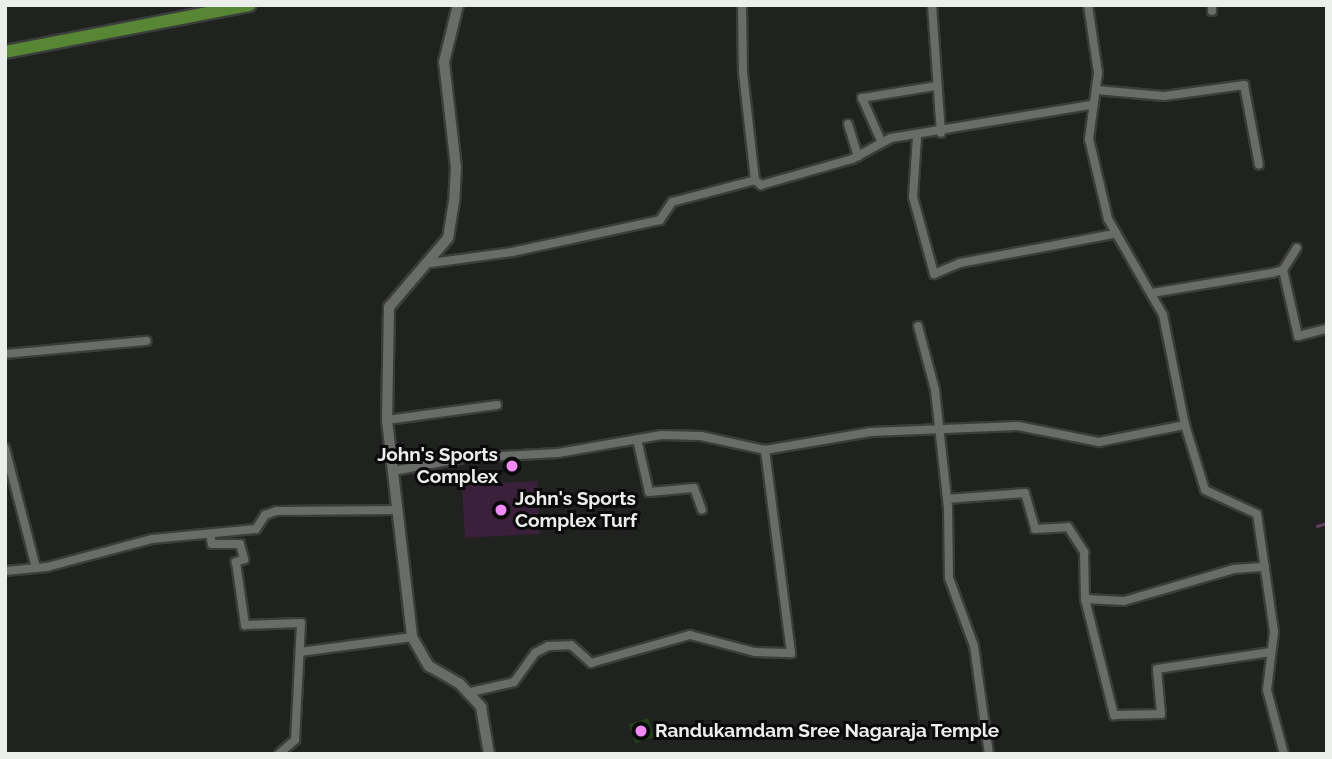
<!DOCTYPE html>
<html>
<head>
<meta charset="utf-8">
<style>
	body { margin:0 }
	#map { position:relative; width:1332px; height:759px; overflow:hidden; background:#20221f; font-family:Raleway,sans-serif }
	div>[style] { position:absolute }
	.green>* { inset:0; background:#3b203c; transform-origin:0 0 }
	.stream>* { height:2.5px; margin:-1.25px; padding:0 1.25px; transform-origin:1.25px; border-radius:1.25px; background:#623f63 }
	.building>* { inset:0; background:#254017; transform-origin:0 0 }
	.roads { filter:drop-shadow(2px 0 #3b3d3b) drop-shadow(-2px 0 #3b3d3b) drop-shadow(0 2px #3b3d3b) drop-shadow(0 -2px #3b3d3b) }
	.street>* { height:8px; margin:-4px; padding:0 4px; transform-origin:4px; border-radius:4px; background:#6a6c69 }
	.secondary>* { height:10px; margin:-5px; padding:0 5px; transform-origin:5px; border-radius:5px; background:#6a6c69 }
	.primary>* { height:12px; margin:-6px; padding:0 6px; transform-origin:6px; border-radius:6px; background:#578734 }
	.dots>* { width:19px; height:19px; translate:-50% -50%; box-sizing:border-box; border:4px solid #0a0b0a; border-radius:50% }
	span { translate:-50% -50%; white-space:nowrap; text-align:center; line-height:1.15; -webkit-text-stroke:6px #0a0b0a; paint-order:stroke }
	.poi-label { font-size:19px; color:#eceeec; font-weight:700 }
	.right { translate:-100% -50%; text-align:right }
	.left { translate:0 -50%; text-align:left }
	.frame { position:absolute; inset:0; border:7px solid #eceeec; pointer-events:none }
</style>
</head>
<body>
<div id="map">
	<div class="green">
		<i style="left:537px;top:481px;width:53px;height:75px;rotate:87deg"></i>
	</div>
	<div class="stream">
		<i style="left:1317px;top:526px;width:10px;rotate:-17deg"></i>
	</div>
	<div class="building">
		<i style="left:648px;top:718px;width:20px;height:20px;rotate:72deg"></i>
	</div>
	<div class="roads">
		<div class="street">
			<i style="left:742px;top:5px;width:68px;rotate:89.2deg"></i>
			<i style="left:743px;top:73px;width:108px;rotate:83.6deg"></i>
			<i style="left:755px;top:180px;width:8px;rotate:40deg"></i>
			<i style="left:761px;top:185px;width:95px;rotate:-15.9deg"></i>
			<i style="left:852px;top:159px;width:44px;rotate:-28.3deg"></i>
			<i style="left:891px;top:138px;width:203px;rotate:-9.4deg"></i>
			<i style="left:932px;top:5px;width:128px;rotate:86deg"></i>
			<i style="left:1088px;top:5px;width:69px;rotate:81.6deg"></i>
			<i style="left:1098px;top:73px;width:67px;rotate:97.8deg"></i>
			<i style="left:1089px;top:139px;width:82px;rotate:76.6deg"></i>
			<i style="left:1108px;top:219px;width:111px;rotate:60.2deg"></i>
			<i style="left:1163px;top:315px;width:112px;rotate:78.7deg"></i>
			<i style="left:1212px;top:5px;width:6px;rotate:90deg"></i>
			<i style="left:1096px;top:90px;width:68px;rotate:5deg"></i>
			<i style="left:1164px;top:96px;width:81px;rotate:-7.8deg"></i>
			<i style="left:1244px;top:85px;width:81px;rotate:79.4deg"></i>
			<i style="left:848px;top:124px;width:34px;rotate:73deg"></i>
			<i style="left:917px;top:137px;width:60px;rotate:93.8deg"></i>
			<i style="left:913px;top:197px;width:80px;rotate:74.7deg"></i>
			<i style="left:934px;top:274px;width:28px;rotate:-23deg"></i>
			<i style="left:960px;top:263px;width:157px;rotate:-10.7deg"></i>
			<i style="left:881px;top:141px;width:47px;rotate:-113.8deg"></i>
			<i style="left:862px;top:98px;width:75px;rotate:-9.2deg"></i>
			<i style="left:431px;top:263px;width:82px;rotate:-7.7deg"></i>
			<i style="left:512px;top:252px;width:151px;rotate:-12.2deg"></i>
			<i style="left:660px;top:220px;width:22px;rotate:-56deg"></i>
			<i style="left:672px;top:202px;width:86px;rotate:-14.8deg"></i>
			<i style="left:1283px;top:270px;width:68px;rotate:77.2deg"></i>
			<i style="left:1298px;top:336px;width:30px;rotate:-14deg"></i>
			<i style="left:1152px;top:293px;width:122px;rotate:-9.5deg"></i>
			<i style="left:1272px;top:273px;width:11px;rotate:-15deg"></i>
			<i style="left:1283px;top:270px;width:26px;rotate:-58deg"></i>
			<i style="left:918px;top:326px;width:66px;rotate:75.1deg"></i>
			<i style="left:935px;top:390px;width:119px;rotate:83.7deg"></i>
			<i style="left:948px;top:508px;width:70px;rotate:89.2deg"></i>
			<i style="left:949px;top:578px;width:72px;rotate:69.8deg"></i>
			<i style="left:974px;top:646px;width:109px;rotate:82.1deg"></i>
			<i style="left:5px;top:354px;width:142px;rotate:-5.3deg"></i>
			<i style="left:387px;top:420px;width:111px;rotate:-7.8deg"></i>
			<i style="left:637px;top:439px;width:54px;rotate:77.2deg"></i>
			<i style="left:649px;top:492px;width:45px;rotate:-5.1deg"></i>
			<i style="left:694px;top:488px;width:23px;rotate:70deg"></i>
			<i style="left:5px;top:448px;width:124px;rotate:75.5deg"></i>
			<i style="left:393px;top:471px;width:72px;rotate:-10.4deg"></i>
			<i style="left:464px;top:458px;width:94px;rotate:-3deg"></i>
			<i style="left:558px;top:453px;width:105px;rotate:-9.9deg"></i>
			<i style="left:661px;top:435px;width:40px;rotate:1.4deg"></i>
			<i style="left:701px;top:436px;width:66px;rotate:12.3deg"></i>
			<i style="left:765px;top:450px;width:107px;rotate:-9.7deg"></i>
			<i style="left:870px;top:432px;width:148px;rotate:-2.3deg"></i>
			<i style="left:1018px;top:426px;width:83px;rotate:11.2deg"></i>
			<i style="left:1099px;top:442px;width:88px;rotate:-11.2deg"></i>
			<i style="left:1185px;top:425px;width:68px;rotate:72.9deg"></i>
			<i style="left:1205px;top:490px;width:57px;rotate:24.8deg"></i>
			<i style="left:1257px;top:514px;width:119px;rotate:81.8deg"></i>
			<i style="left:1274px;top:632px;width:58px;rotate:96.9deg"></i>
			<i style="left:1267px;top:690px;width:66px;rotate:75.1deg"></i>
			<i style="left:947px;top:499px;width:78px;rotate:-4.4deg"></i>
			<i style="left:1025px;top:493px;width:37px;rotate:74deg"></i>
			<i style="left:1035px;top:529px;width:33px;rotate:-3deg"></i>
			<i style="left:1068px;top:527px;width:30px;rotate:57deg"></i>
			<i style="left:1084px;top:552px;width:47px;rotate:88.8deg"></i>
			<i style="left:1085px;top:599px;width:120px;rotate:76deg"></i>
			<i style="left:1114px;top:715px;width:47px;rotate:-1.2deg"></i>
			<i style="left:1161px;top:714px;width:45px;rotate:-95.1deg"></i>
			<i style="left:1157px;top:669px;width:115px;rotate:-8.5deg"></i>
			<i style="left:210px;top:534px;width:10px;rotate:79deg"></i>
			<i style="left:212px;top:544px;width:28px"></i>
			<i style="left:240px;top:544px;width:16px;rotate:75deg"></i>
			<i style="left:244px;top:559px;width:9px;rotate:159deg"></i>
			<i style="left:236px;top:562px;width:64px;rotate:81.9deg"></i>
			<i style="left:245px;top:625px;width:56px;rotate:-2deg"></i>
			<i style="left:301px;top:623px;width:117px;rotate:92.9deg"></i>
			<i style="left:295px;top:740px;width:21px;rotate:139deg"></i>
			<i style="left:5px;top:571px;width:42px;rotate:-5.4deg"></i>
			<i style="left:47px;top:567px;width:109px;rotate:-14.9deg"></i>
			<i style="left:152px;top:539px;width:104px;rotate:-5.5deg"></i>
			<i style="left:256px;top:529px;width:17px;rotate:-57deg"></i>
			<i style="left:265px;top:515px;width:12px;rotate:-20deg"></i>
			<i style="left:276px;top:511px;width:121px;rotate:-0.5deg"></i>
			<i style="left:1085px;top:599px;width:39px;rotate:3deg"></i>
			<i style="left:1124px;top:601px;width:115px;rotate:-16.2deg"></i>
			<i style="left:1234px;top:569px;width:31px;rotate:-4deg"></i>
			<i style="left:300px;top:652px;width:113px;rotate:-7.6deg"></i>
			<i style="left:471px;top:692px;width:44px;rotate:-13.1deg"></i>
			<i style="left:514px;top:682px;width:36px;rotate:-54deg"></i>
			<i style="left:535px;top:653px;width:15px;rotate:-28deg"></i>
			<i style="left:548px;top:646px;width:23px;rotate:-2deg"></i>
			<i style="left:571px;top:645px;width:27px;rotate:42deg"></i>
			<i style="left:591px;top:663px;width:103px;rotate:-15.8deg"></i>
			<i style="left:690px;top:635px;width:67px;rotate:14.7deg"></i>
			<i style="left:755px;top:652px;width:36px;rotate:2deg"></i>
			<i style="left:791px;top:653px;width:205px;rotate:-97.3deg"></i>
		</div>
		<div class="secondary">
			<i style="left:458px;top:5px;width:59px;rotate:103.8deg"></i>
			<i style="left:444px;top:62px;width:106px;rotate:83.5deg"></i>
			<i style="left:456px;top:167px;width:34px;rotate:93deg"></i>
			<i style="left:454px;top:201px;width:37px;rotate:99deg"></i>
			<i style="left:448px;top:238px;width:91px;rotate:130.5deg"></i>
			<i style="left:389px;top:307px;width:113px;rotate:91deg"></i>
			<i style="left:387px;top:420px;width:218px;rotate:83.4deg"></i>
			<i style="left:412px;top:637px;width:34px;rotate:60deg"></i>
			<i style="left:429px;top:666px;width:34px;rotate:30deg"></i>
			<i style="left:459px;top:683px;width:33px;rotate:47deg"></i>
			<i style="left:481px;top:707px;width:48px;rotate:80.3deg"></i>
		</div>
		<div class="primary">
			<i style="left:5px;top:52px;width:249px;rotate:-10.9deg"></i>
		</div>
	</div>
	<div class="dots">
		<i style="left:512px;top:466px;background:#f18af4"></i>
		<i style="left:501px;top:510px;background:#f18af4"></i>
		<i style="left:641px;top:731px;background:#f18af4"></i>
	</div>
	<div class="poi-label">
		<span class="right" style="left:498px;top:466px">John's Sports<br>Complex</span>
		<span class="left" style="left:515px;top:510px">John's Sports<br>Complex Turf</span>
		<span class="left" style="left:655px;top:731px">Randukamdam Sree Nagaraja Temple</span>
	</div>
	<div class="frame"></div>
</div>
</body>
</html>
